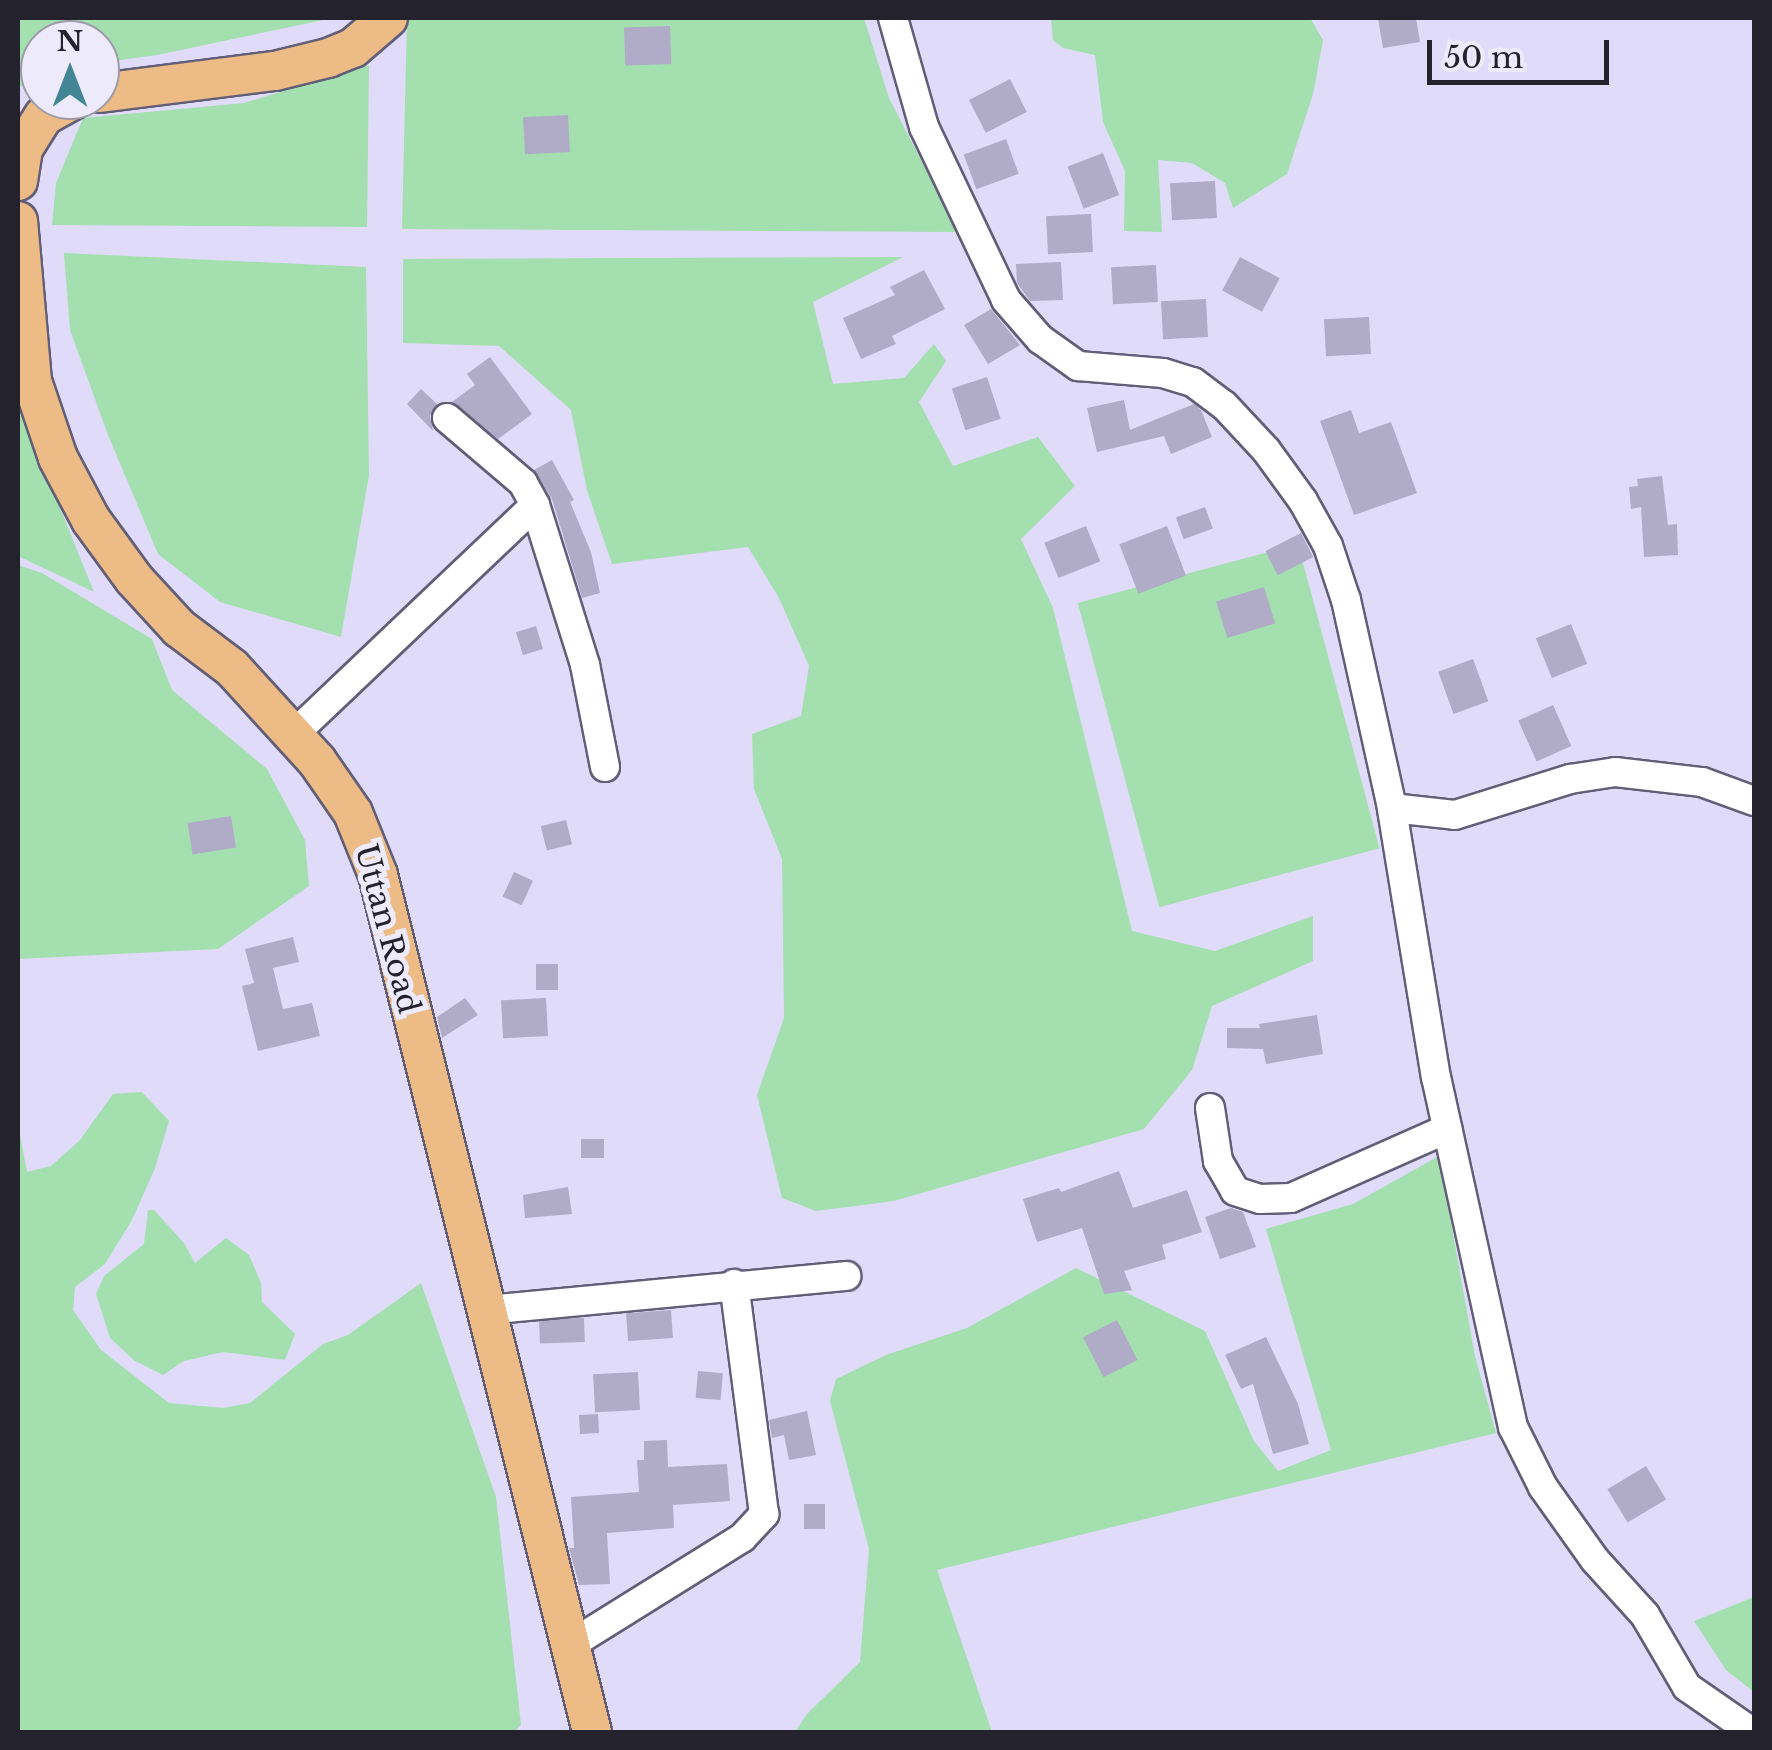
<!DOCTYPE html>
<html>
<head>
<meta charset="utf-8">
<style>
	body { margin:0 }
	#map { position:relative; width:1772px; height:1750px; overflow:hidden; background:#e0dbf8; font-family:"Libre Baskerville",serif }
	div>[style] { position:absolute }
	.green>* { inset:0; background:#a4dfb0; transform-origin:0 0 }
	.building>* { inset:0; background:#b0abc7; transform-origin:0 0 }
	.roads { filter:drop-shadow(2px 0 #625e77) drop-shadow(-2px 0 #625e77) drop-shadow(0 2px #625e77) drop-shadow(0 -2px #625e77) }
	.minor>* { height:28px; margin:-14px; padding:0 14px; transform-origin:14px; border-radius:14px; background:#fff }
	.major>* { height:38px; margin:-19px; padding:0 19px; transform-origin:19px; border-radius:19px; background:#ecbb86 }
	span { translate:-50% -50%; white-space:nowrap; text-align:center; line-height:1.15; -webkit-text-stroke:10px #edeafb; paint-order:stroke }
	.street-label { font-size:30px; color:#24222d }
	.frame { position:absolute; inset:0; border:20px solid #24222d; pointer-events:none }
	.north { position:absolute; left:20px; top:20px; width:100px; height:100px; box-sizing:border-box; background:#edeafb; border:2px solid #9d9aa9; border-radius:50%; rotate:0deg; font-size:28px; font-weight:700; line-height:40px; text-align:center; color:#24222d }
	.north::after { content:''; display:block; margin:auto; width:35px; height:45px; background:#428695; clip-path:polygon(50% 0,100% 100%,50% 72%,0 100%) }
	.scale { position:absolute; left:1427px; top:40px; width:182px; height:45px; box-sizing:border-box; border:5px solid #24222d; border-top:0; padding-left:12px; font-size:30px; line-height:35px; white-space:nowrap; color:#24222d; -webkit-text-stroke:8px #edeafb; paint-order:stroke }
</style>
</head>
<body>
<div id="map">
	<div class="green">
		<i style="clip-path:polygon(18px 18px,333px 18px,157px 55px,100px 63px,100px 40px,40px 40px,40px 80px,18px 87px)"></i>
		<i style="clip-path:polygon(407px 18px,864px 18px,889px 98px,958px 232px,402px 229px)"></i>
		<i style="clip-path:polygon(1051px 18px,1310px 18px,1323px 40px,1313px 94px,1287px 174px,1233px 208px,1225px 183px,1192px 163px,1158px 160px,1162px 232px,1124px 231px,1125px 171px,1103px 122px,1095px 55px,1063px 48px,1053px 40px)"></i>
		<i style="clip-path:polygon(369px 65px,367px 227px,52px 225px,56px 183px,83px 118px,244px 103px)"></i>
		<i style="clip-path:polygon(64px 253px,366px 267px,369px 475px,341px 637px,220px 602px,158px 554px,108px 435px,70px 330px)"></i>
		<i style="clip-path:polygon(903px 257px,813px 302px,833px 384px,904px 378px,934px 344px,946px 361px,919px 402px,953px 466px,1038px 437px,1075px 486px,1021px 539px,1053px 608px,1132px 931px,1215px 951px,1313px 916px,1313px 961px,1212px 1006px,1192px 1070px,1144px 1129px,894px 1201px,816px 1211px,782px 1198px,757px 1095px,784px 1018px,782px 859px,754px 789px,752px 734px,801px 716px,809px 666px,779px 598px,748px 547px,612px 564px,587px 490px,571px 410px,499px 346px,403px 343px,403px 259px)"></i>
		<i style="clip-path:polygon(18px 404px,94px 592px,18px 556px)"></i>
		<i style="left:1298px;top:544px;width:315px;height:228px;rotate:75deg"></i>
		<i style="clip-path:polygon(18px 565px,42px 573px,152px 639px,172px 690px,267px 769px,305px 840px,309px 886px,218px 949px,18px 959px)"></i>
		<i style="clip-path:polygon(142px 1092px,169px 1121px,155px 1168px,132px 1220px,105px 1264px,75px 1287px,73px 1310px,101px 1350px,169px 1403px,223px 1408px,250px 1403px,323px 1344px,348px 1335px,421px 1283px,496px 1497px,521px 1725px,514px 1732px,18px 1732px,18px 1124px,27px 1172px,51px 1166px,80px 1140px,113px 1094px)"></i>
		<i style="clip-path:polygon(1439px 1156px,1475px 1356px,1496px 1433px,937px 1570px,992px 1732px,795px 1732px,807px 1714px,860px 1662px,869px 1549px,830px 1401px,836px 1379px,886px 1355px,967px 1328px,1076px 1268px,1205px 1331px,1254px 1441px,1278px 1471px,1331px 1450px,1266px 1229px,1353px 1204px)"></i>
		<i style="clip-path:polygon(148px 1210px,154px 1210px,184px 1243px,195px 1263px,226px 1238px,249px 1255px,261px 1283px,262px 1302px,295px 1334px,285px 1360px,223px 1352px,184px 1361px,163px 1375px,135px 1361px,110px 1338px,96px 1294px,104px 1276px,144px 1244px)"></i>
		<i style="clip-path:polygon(1754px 1597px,1754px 1692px,1726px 1670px,1694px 1621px)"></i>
	</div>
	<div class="building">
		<i style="clip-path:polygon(1378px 18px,1416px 18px,1420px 42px,1383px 48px)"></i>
		<i style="left:670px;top:26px;width:38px;height:46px;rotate:88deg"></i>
		<i style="left:1010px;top:79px;width:37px;height:46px;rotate:63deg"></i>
		<i style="left:568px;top:115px;width:37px;height:45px;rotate:87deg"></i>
		<i style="left:1006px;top:139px;width:37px;height:45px;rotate:70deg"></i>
		<i style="left:1103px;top:153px;width:45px;height:38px;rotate:69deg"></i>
		<i style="left:1215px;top:181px;width:37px;height:45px;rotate:87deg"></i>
		<i style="left:1091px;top:214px;width:38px;height:45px;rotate:87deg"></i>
		<i style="left:1240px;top:257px;width:45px;height:38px;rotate:28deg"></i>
		<i style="clip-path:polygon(1061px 262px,1063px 300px,1030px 301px,1017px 283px,1016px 264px)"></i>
		<i style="left:1156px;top:265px;width:37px;height:45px;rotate:87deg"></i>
		<i style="clip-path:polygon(924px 270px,945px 309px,892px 336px,896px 344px,861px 359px,843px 318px,895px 295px,890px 287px)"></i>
		<i style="left:1206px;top:299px;width:38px;height:45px;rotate:87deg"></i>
		<i style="clip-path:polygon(991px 309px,1020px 345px,988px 364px,964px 325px)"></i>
		<i style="left:1369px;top:317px;width:37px;height:45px;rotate:87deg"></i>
		<i style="clip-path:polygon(490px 357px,532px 414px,498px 439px,452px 402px,475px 385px,467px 374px)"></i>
		<i style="left:987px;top:377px;width:44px;height:37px;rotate:72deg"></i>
		<i style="clip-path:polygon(421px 389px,437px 404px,430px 416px,433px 431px,407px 404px)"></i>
		<i style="clip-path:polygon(1124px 400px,1130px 430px,1194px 404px,1201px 410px,1212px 437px,1171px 454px,1164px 436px,1097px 452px,1087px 408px)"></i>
		<i style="clip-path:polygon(1351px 410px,1359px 433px,1391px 422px,1417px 493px,1354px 515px,1320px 421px)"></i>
		<i style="clip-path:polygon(552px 460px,574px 500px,570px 502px,591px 552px,600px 593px,582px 598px,552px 499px,534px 470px)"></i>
		<i style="clip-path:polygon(1662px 476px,1668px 525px,1677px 524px,1678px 555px,1644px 557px,1641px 507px,1631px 509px,1629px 487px,1638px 486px,1637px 479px)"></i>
		<i style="left:1205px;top:507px;width:23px;height:31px;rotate:70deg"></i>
		<i style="left:1086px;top:526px;width:38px;height:45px;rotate:68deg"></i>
		<i style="left:1167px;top:526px;width:53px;height:51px;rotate:69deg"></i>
		<i style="left:1301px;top:533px;width:27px;height:40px;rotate:63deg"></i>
		<i style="left:1264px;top:587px;width:38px;height:50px;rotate:73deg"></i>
		<i style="left:1571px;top:624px;width:43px;height:38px;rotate:68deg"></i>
		<i style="left:536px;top:626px;width:24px;height:21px;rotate:73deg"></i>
		<i style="left:1473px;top:659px;width:45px;height:37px;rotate:70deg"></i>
		<i style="left:1553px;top:705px;width:45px;height:38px;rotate:66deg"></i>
		<i style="left:231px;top:816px;width:32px;height:44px;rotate:81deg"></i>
		<i style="left:566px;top:820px;width:25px;height:26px;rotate:76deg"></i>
		<i style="left:514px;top:872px;width:21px;height:27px;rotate:25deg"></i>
		<i style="clip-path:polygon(293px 937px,299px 962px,273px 968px,283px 1009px,312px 1003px,320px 1036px,258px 1051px,242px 986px,254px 983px,245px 949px)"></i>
		<i style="left:536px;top:964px;width:22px;height:26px"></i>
		<i style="clip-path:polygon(465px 998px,478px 1015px,442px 1038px,437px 1017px)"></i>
		<i style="left:546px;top:998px;width:38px;height:45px;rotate:87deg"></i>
		<i style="clip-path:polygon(1317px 1015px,1323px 1054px,1266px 1064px,1263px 1049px,1227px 1048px,1227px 1028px,1260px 1028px,1259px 1024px)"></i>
		<i style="left:581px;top:1139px;width:23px;height:19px"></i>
		<i style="clip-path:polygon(1119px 1171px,1133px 1208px,1187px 1190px,1202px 1232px,1162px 1245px,1166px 1259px,1124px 1271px,1132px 1290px,1104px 1294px,1082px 1228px,1037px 1242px,1023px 1199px,1059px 1188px,1061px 1192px)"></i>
		<i style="clip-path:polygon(568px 1187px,572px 1214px,525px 1218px,523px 1195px)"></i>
		<i style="clip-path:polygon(1231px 1208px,1243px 1212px,1256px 1247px,1220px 1259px,1205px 1217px)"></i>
		<i style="left:671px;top:1310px;width:28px;height:45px;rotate:86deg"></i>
		<i style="left:584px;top:1318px;width:24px;height:45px;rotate:88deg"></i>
		<i style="left:1117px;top:1320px;width:45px;height:38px;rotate:63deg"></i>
		<i style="clip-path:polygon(1266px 1337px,1298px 1404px,1309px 1444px,1273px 1454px,1253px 1384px,1241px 1389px,1225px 1355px)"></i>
		<i style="left:698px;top:1371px;width:25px;height:27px;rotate:5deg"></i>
		<i style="left:638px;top:1372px;width:38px;height:45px;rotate:87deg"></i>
		<i style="clip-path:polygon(807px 1411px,816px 1455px,789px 1460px,784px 1435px,772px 1438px,769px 1420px)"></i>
		<i style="left:598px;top:1414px;width:19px;height:19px;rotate:87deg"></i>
		<i style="clip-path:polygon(667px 1440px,668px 1467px,727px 1464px,730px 1501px,673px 1505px,674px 1528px,607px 1533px,610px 1584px,579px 1585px,569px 1548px,574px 1548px,571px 1497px,639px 1492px,637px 1460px,644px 1460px,644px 1441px)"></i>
		<i style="left:1646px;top:1466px;width:39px;height:45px;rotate:59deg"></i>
		<i style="left:804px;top:1504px;width:21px;height:25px"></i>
	</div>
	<div class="roads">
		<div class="minor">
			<i style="left:893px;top:18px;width:113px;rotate:74.1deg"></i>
			<i style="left:924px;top:127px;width:191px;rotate:64.6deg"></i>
			<i style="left:1006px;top:300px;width:52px;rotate:48.9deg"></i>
			<i style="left:1040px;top:339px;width:47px;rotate:35.4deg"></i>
			<i style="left:1078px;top:366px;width:85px;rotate:4.7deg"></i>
			<i style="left:1163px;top:373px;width:31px;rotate:17deg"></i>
			<i style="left:1193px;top:382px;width:39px;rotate:37deg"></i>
			<i style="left:1224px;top:405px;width:62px;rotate:47deg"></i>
			<i style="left:1266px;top:450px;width:63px;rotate:54deg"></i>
			<i style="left:1303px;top:501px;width:51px;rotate:60.9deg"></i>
			<i style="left:1328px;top:546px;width:57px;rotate:71.6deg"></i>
			<i style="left:1346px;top:600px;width:213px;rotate:77.5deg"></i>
			<i style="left:447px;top:418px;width:100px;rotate:40.5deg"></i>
			<i style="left:523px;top:483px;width:25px;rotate:61deg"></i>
			<i style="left:535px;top:505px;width:168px;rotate:72.6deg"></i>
			<i style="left:585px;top:665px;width:104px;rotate:78.9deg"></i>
			<i style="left:294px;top:734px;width:332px;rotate:-43.5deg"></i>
			<i style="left:1210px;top:1108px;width:54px;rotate:81.4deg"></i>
			<i style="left:1218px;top:1161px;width:34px;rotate:60deg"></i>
			<i style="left:1235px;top:1191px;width:26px;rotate:18deg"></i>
			<i style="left:1260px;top:1199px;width:31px;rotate:-2deg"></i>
			<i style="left:1291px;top:1198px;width:171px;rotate:-23.9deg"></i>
			<i style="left:486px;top:1310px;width:362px;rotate:-5.4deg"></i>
			<i style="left:570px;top:1645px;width:203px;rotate:-31.9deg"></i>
			<i style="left:742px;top:1538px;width:33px;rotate:-47deg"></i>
			<i style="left:764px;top:1514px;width:232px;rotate:-97.4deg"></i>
			<i style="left:1752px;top:1732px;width:79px;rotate:-145.3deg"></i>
			<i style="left:1687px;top:1687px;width:83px;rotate:-120.3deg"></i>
			<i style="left:1645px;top:1615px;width:74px;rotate:-132.3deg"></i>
			<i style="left:1595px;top:1560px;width:90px;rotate:-125.5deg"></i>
			<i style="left:1543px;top:1487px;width:67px;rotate:-116.6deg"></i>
			<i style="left:1513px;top:1427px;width:357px;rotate:-102.4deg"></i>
			<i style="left:1436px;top:1078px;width:274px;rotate:-99.3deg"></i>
			<i style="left:1392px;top:808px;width:63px;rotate:6.3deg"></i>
			<i style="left:1455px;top:815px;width:121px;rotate:-17.4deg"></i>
			<i style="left:1570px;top:779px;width:46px;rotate:-8.8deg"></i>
			<i style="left:1615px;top:772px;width:88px;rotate:6.6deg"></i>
			<i style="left:1702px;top:782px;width:55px;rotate:20.1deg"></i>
		</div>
		<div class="major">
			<i style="left:100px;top:93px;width:176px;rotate:-7.2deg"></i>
			<i style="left:275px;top:71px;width:55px;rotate:-13.8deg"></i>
			<i style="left:328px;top:58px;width:27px;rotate:-22deg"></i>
			<i style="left:353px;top:48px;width:46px;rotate:-40.6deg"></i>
			<i style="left:18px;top:181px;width:32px;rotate:-81deg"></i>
			<i style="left:23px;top:149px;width:39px;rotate:-58deg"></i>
			<i style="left:44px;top:116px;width:33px;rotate:-29deg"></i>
			<i style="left:18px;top:221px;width:161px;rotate:85deg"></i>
			<i style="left:32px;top:381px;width:81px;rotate:71.3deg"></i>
			<i style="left:58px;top:458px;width:70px;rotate:62deg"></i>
			<i style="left:91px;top:520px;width:73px;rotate:53.9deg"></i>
			<i style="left:134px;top:579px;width:67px;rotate:47.4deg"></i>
			<i style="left:179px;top:628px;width:66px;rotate:37deg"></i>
			<i style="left:232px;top:668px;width:126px;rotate:47.6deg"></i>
			<i style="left:317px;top:761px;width:63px;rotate:55.3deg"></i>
			<i style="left:353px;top:813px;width:67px;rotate:68deg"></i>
			<i style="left:378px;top:875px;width:883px;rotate:75.98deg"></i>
		</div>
	</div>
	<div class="street-label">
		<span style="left:387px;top:929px;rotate:75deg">Uttan Road</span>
	</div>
	<div class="frame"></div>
	<div class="north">N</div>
	<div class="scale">50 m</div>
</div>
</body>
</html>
